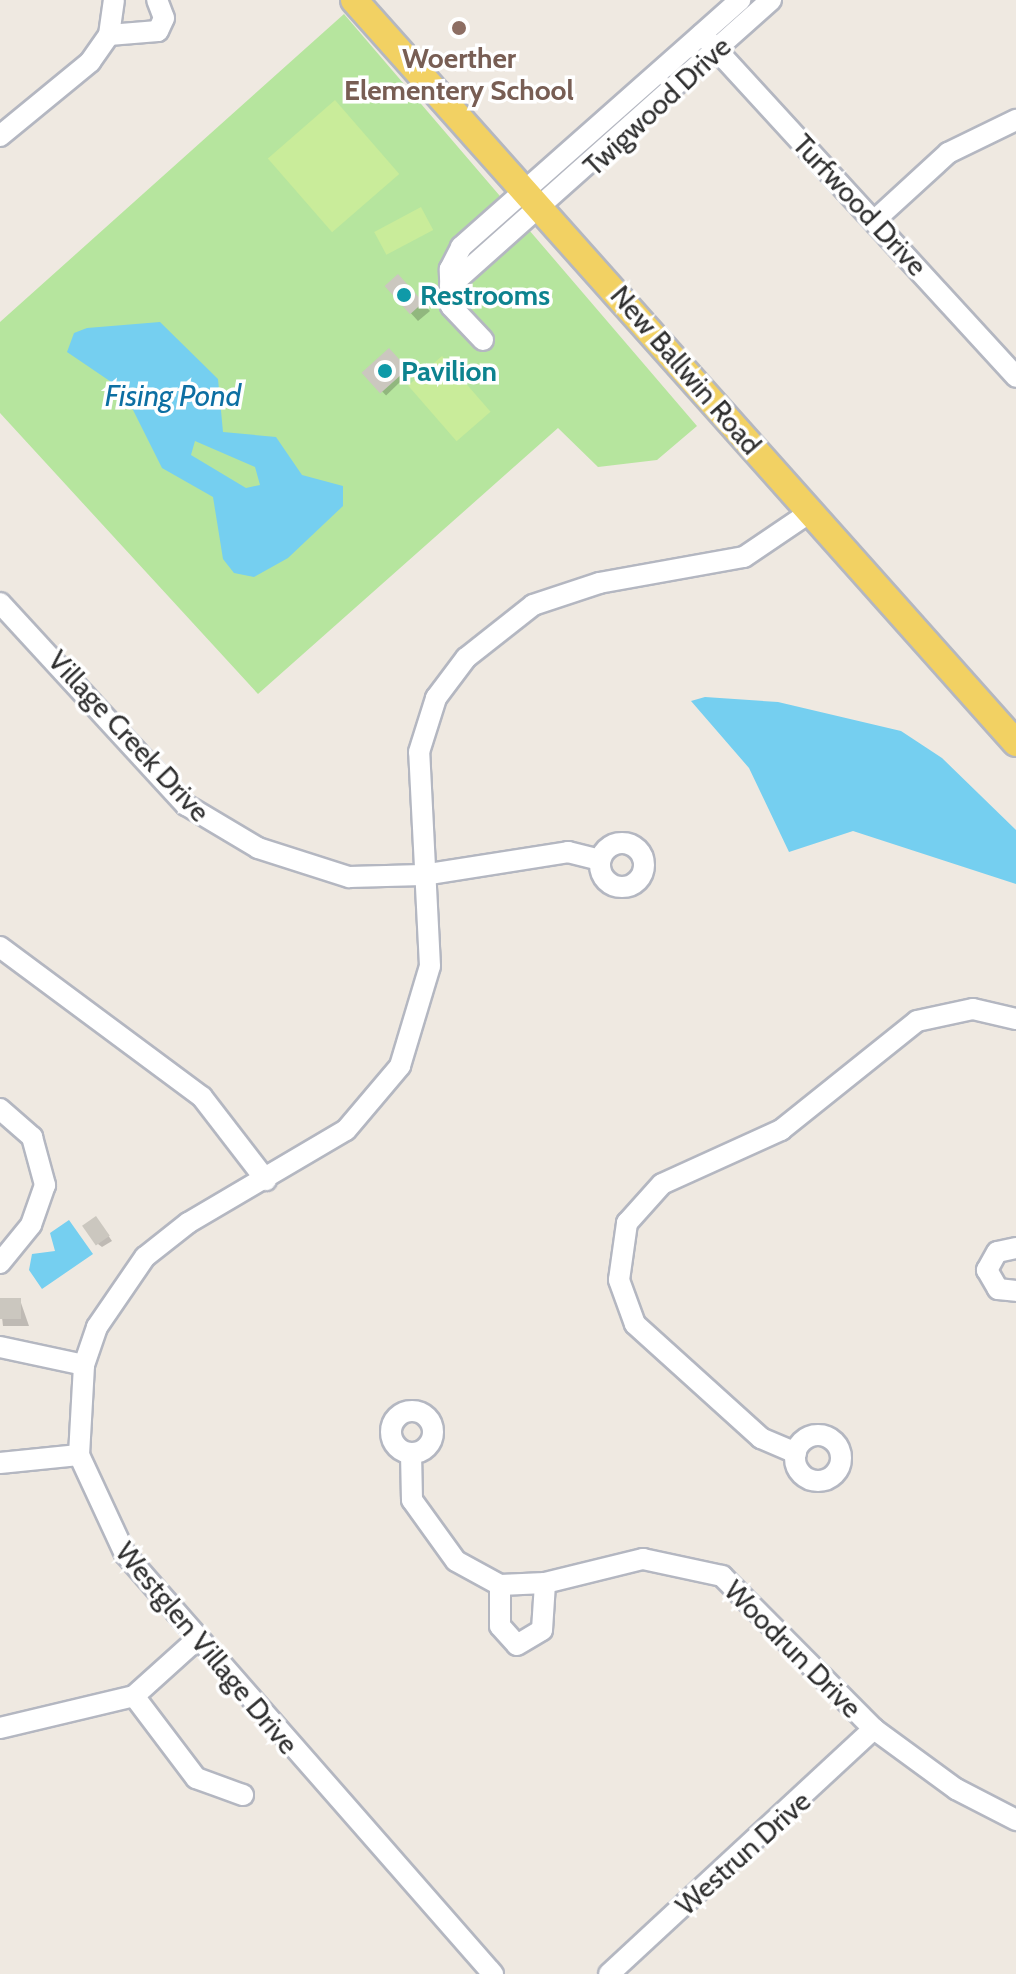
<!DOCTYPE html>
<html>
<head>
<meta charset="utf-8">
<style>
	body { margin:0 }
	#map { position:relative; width:1016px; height:1974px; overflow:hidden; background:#efe9e1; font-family:Cabin,sans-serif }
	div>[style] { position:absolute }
	.green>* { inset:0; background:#b6e59e }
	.pitch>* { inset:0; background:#c9ec9a; transform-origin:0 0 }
	.water>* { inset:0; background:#75cff0 }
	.shadow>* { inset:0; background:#0003; transform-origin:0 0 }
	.building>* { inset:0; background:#cbc7bf; transform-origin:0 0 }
	.roads { filter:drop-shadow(2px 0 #b4b7c1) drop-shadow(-2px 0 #b4b7c1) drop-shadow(0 2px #b4b7c1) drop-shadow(0 -2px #b4b7c1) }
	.minor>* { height:20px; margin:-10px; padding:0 10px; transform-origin:10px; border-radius:10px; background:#fff }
	.minor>.ring { margin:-10px; padding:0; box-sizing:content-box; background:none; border:20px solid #fff; border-radius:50% }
	.major>* { height:26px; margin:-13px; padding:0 13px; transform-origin:13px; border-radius:13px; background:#f2d163 }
	.dots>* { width:22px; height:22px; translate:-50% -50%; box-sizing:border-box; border:4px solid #fff; border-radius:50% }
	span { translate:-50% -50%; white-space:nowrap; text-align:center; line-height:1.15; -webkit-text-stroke:7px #fff; paint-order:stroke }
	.education-label { font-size:28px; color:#785e54; font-weight:700 }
	.street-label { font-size:28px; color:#2e2e2e }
	.culture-label { font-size:28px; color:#0d838f; font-weight:700 }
	.left { translate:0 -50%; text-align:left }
	.water-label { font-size:30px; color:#0d6fa3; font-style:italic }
</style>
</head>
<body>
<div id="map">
	<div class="green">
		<i style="clip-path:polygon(344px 14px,697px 426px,657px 460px,598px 467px,558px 428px,258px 694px,0 413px,0 322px)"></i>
	</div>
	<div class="pitch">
		<i style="left:335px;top:100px;width:98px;height:89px;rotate:49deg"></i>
		<i style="left:421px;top:207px;width:26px;height:53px;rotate:62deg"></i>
		<i style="left:442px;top:356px;width:74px;height:45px;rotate:49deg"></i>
	</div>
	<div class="water">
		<i style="clip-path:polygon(evenodd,160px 322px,218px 379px,223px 432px,276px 437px,302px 475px,343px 486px,343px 506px,288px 558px,254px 577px,234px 573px,223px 559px,213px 497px,162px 468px,123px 390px,67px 352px,74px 333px,87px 328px,160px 322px,195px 441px,255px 467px,260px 485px,246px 488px,191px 455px,195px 441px)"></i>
		<i style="clip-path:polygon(705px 697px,778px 702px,901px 731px,942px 758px,1016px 830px,1016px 884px,853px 831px,789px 852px,749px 768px,691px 701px)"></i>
		<i style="clip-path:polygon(69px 1220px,93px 1254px,42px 1289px,29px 1270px,32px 1254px,55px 1251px,50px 1233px)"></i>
	</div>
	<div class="shadow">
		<i style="clip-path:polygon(406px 285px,430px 311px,418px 321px,387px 287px)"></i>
		<i style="left:389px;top:351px;width:30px;height:33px;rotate:46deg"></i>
		<i style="clip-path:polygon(99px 1222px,112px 1241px,102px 1247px,98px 1244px)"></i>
		<i style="clip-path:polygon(0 1300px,20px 1300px,29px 1326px,3px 1326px)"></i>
	</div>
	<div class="building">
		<i style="left:398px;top:274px;width:38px;height:18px;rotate:48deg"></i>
		<i style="left:389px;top:348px;width:28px;height:37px;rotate:48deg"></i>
		<i style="left:96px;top:1216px;width:24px;height:17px;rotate:55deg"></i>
		<i style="left:0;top:1298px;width:21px;height:21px"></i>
	</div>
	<div class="roads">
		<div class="minor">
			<i style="left:702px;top:34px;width:465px;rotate:47.5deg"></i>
			<i style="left:109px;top:35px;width:49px;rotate:-4.7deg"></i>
			<i style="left:158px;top:31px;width:14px;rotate:-65deg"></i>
			<i style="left:164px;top:18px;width:19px;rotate:-111deg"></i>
			<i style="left:0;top:136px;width:117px;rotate:-39.4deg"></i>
			<i style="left:90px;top:62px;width:33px;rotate:-55deg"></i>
			<i style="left:109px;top:35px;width:35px;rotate:-82deg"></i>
			<i style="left:875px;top:220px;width:99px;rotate:-42.5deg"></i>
			<i style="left:948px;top:153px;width:76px;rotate:-25.9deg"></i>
			<i style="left:450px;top:286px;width:430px;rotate:-41.7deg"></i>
			<i style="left:483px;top:340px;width:47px;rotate:-133.3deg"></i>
			<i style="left:451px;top:306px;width:37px;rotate:-92deg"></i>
			<i style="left:450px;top:269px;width:25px;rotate:-63deg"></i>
			<i style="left:461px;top:247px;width:373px;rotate:-41.5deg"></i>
			<i style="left:0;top:603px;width:275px;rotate:47.4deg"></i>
			<i style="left:186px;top:805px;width:84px;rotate:30.8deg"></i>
			<i style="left:258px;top:848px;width:96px;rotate:17.7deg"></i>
			<i style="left:349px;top:877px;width:74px;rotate:-1.5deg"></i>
			<i style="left:423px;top:875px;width:147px;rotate:-9deg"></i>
			<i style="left:568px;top:852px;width:33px;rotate:14deg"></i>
			<i class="ring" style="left:600px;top:843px;width:24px;height:24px"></i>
			<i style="left:0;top:947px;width:252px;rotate:36.6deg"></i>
			<i style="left:202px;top:1097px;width:105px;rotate:52.4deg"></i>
			<i style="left:0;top:1109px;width:43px;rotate:41.2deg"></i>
			<i style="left:32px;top:1137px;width:50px;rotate:74.8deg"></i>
			<i style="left:45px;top:1185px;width:42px;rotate:109.3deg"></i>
			<i style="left:31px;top:1225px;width:49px;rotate:129.2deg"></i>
			<i style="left:1016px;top:1248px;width:19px;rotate:168deg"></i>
			<i style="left:997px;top:1252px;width:21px;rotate:119deg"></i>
			<i style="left:987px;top:1270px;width:22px;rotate:60deg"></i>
			<i style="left:998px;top:1289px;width:18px;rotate:6deg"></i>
			<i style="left:0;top:1347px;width:86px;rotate:12.1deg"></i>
			<i class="ring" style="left:391px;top:1411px;width:22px;height:22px"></i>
			<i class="ring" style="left:795px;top:1435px;width:26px;height:26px"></i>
			<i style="left:411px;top:1453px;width:47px;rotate:88.8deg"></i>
			<i style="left:412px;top:1500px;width:75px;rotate:54.2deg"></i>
			<i style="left:456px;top:1561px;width:50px;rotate:28.6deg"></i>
			<i style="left:500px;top:1585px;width:45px;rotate:-2.5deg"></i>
			<i style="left:545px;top:1583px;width:101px;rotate:-13.8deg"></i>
			<i style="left:643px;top:1559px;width:81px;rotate:12.1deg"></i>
			<i style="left:722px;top:1576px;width:216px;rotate:45.2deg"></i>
			<i style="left:874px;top:1729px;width:102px;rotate:36.2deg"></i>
			<i style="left:956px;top:1789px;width:68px;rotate:27.3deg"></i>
			<i style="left:796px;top:1453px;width:38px;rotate:-157deg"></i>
			<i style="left:761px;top:1438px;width:170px;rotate:-137.9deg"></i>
			<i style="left:635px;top:1324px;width:47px;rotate:-110deg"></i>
			<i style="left:619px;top:1280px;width:58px;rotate:-82deg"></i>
			<i style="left:627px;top:1223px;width:52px;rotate:-48.1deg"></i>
			<i style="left:662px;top:1184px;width:131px;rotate:-24.4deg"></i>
			<i style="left:781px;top:1130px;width:174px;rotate:-38.7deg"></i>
			<i style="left:917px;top:1021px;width:57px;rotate:-12.1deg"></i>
			<i style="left:973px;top:1009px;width:44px;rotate:13.1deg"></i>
			<i style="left:0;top:1463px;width:79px;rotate:-5.8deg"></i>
			<i style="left:500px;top:1585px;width:41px;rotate:90deg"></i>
			<i style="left:500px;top:1626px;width:25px;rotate:48deg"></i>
			<i style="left:517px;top:1645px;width:29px;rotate:-31deg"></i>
			<i style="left:542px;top:1630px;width:47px;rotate:-86.3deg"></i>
			<i style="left:134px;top:1696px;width:103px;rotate:52.9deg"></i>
			<i style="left:196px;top:1778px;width:50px;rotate:19.9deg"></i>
			<i style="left:0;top:1728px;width:138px;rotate:-13.4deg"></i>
			<i style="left:134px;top:1696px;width:82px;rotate:-42deg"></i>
			<i style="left:493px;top:1974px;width:558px;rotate:-131.22deg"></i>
			<i style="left:125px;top:1554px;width:109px;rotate:-114.9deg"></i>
			<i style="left:79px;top:1455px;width:90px;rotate:-86.8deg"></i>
			<i style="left:84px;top:1365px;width:40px;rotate:-71.1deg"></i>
			<i style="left:97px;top:1327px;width:85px;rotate:-55.6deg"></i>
			<i style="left:145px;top:1257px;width:55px;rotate:-38.3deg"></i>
			<i style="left:188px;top:1223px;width:183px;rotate:-30.5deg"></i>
			<i style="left:346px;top:1130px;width:84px;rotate:-49.8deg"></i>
			<i style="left:400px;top:1066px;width:104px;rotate:-73.3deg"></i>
			<i style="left:430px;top:966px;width:214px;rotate:-92.9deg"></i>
			<i style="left:419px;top:752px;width:57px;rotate:-72.5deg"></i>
			<i style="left:436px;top:698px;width:50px;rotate:-53.1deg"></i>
			<i style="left:466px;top:658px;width:85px;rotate:-38.3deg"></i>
			<i style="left:533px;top:605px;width:70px;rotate:-18.4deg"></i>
			<i style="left:599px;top:583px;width:147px;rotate:-10.2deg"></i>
			<i style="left:744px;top:557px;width:82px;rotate:-34.1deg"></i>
			<i style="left:609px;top:1974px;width:361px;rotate:-42.8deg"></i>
		</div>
		<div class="major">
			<i style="left:354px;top:0;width:995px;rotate:48.3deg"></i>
		</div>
	</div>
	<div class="dots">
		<i style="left:459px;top:28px;background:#8d6e63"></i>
		<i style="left:404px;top:295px;background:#0f9aa8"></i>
		<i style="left:385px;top:371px;background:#0f9aa8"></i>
	</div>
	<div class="education-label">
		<span style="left:459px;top:74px">Woerther<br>Elementery School</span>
	</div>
	<div class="street-label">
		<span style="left:657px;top:106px;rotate:-43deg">Twigwood Drive</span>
		<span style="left:860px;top:205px;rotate:47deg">Turfwood Drive</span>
		<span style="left:686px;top:370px;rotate:49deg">New Ballwin Road</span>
		<span style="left:129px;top:736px;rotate:47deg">Village Creek Drive</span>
		<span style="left:207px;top:1648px;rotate:50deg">Westglen Village Drive</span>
		<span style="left:793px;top:1649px;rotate:45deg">Woodrun Drive</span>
		<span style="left:743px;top:1853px;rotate:-42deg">Westrun Drive</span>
	</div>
	<div class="culture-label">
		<span class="left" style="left:420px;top:295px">Restrooms</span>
		<span class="left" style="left:401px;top:371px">Pavilion</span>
	</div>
	<div class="water-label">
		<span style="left:173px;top:396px">Fising Pond</span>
	</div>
</div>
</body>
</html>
